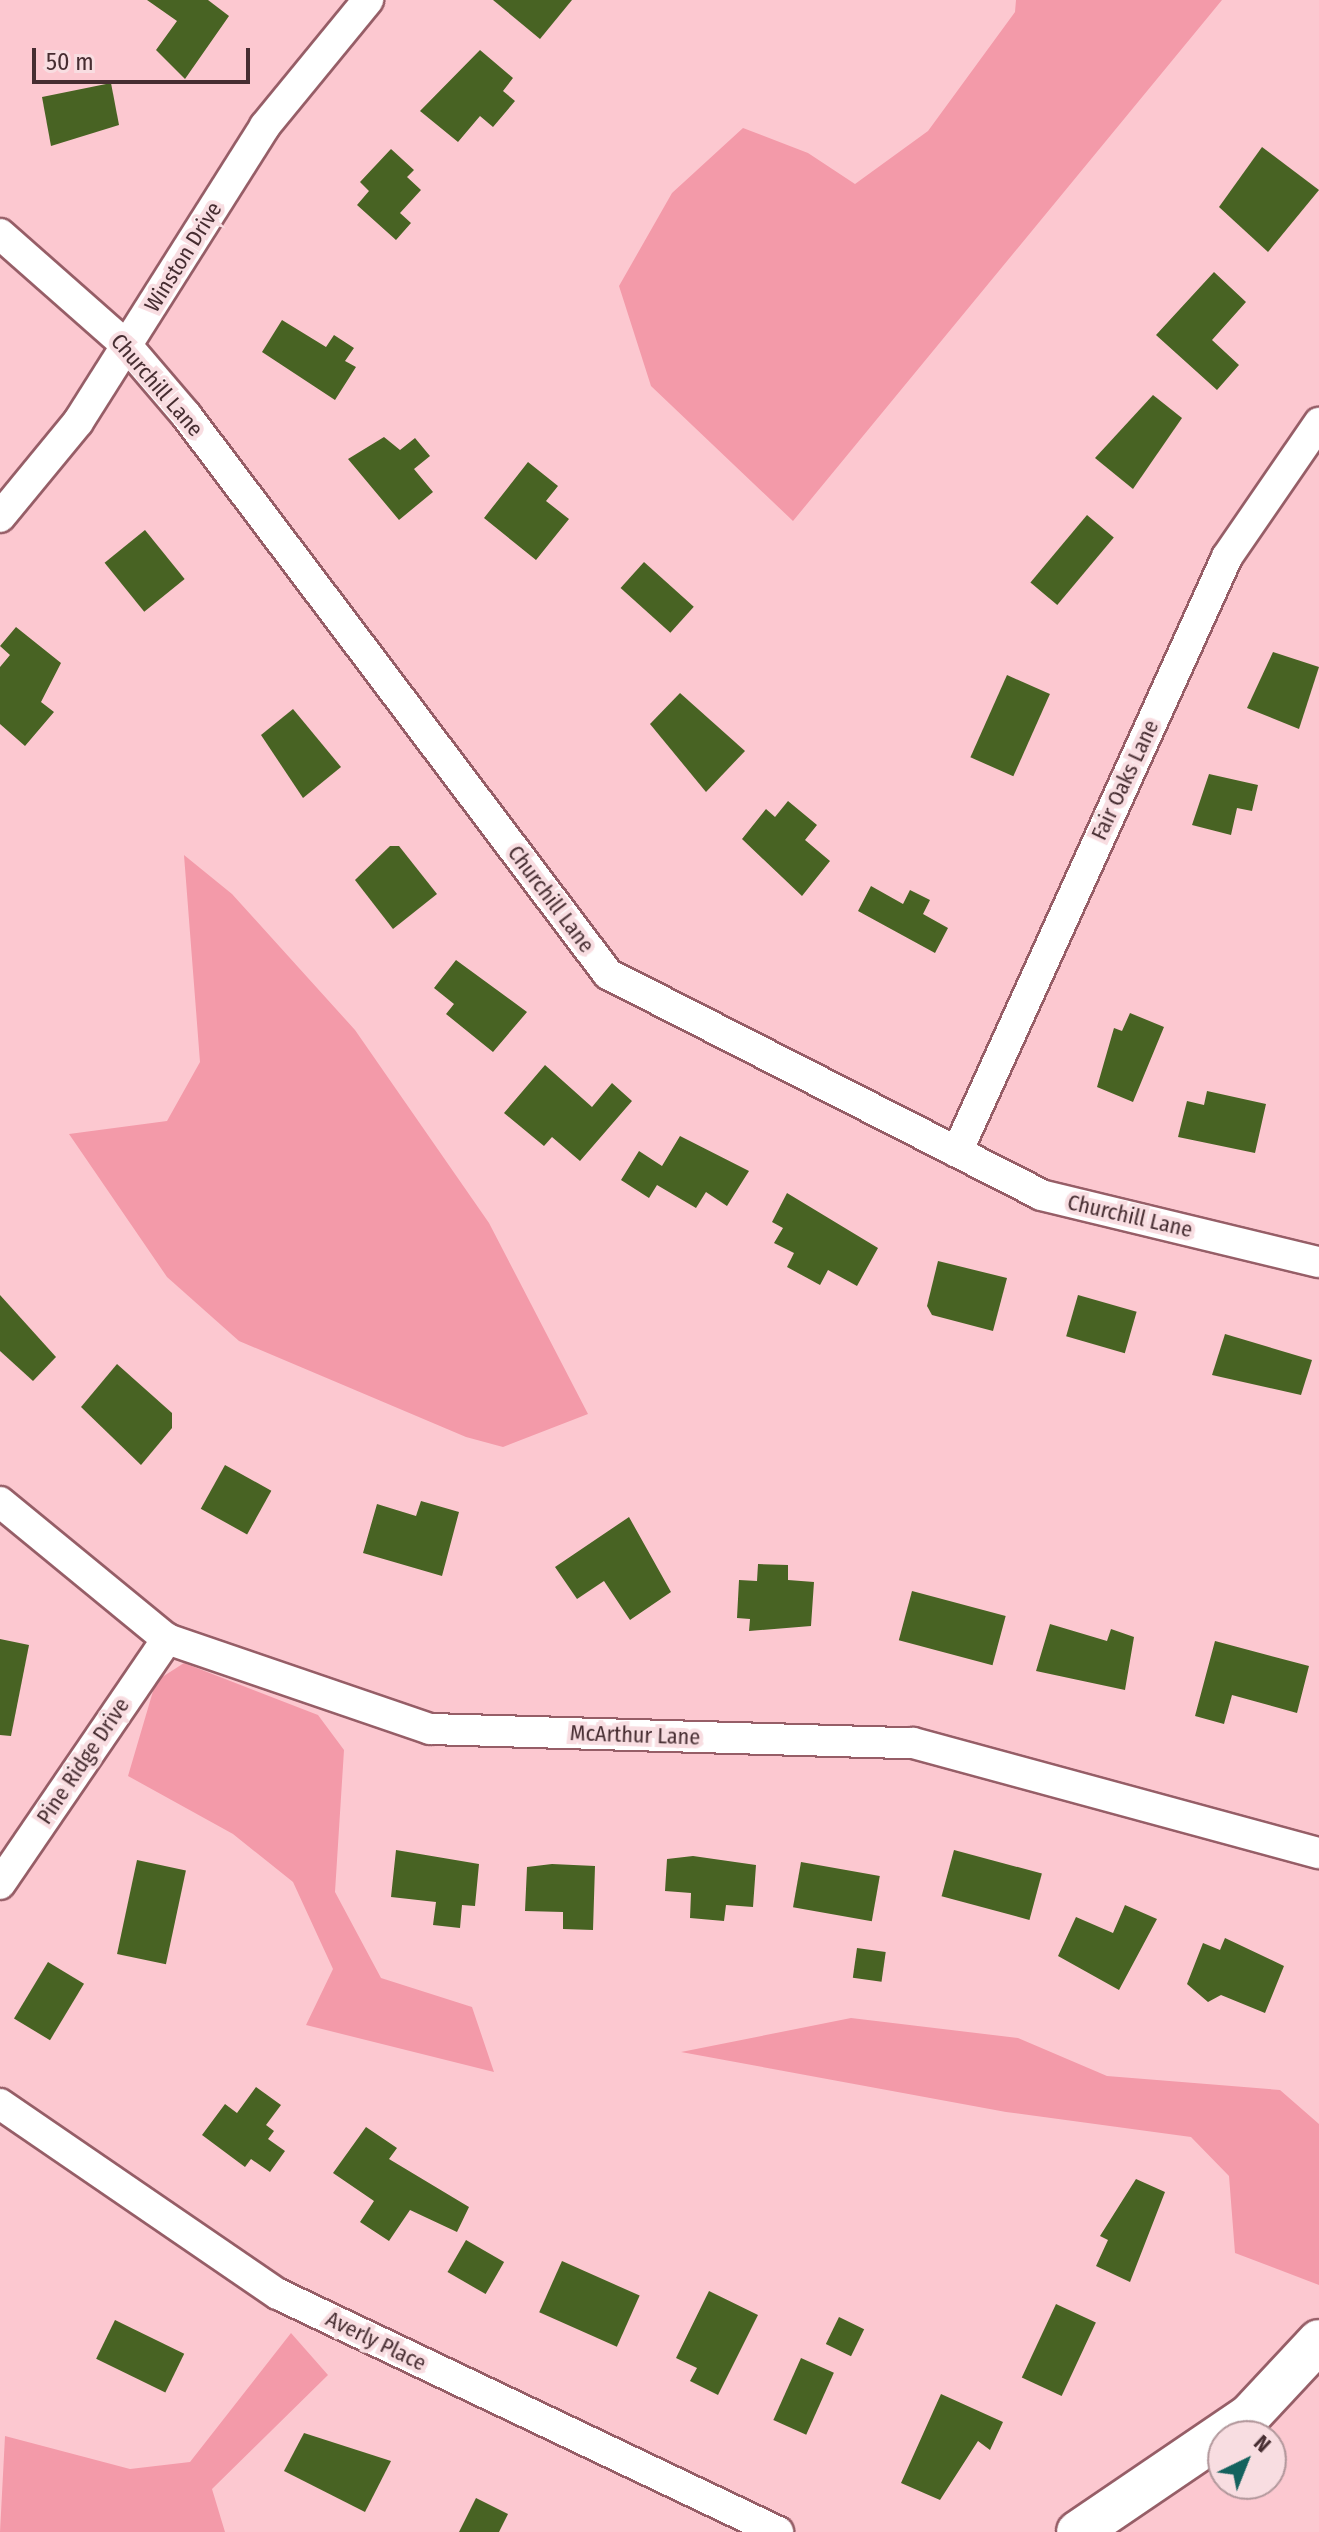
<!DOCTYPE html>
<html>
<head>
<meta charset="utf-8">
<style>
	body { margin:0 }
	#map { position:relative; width:1319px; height:2532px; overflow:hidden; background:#fcc8d0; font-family:"Fira Sans Condensed",sans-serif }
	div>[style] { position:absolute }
	.green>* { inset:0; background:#f39aa9 }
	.building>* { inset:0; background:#486323; transform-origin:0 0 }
	.roads { filter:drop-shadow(2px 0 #965e67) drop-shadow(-2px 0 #965e67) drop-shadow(0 2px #965e67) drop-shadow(0 -2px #965e67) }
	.street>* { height:30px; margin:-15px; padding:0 15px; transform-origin:15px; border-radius:15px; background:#fff }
	.secondary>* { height:42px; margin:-21px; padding:0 21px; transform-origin:21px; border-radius:21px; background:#fff }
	span { translate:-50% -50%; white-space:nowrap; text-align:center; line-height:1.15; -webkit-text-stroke:8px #f8dde1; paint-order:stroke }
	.street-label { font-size:22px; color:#462d31 }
	.north { position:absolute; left:1207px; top:2420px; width:80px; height:80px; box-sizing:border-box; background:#f8dde1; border:2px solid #b1979b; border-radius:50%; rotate:43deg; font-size:22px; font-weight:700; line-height:32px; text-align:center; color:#462d31 }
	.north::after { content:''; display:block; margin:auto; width:28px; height:36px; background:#14625e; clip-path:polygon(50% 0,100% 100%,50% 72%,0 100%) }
	.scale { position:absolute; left:32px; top:48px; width:218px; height:36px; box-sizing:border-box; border:4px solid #462d31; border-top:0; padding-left:10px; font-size:24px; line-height:28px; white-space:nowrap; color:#462d31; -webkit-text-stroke:6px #f8dde1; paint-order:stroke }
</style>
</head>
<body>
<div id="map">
	<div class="green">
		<i style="clip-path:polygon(1016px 0,1222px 0,793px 521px,651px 386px,619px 286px,672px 193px,743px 128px,808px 153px,855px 184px,928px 131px,1015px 12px)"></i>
		<i style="clip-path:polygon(184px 855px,232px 894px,355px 1030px,489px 1223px,588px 1414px,503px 1447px,466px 1437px,239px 1341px,167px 1277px,69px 1134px,167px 1121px,200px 1062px)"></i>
		<i style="clip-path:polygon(184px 1663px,318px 1715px,344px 1750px,335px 1892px,381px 1978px,472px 2007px,494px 2072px,306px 2025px,333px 1969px,293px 1882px,233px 1834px,128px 1776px,156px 1681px)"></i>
		<i style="clip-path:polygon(851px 2018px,1018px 2038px,1107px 2076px,1280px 2090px,1319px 2124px,1319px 2285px,1235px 2253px,1229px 2176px,1191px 2137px,1006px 2112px,681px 2052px)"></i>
		<i style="clip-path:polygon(291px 2333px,328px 2375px,212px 2489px,225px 2532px,0 2532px,5px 2436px,130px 2469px,190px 2462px)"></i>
	</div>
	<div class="building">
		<i style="clip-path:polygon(147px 0,208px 0,229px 16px,185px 79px,156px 50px,177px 21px)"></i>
		<i style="clip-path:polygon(493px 0,572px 0,540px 39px)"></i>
		<i style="clip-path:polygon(480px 50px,513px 78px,503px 91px,515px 101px,493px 127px,480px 116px,458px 142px,420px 111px)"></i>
		<i style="clip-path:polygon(111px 83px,119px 125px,51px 146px,42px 97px)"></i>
		<i style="clip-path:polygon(1262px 147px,1319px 190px,1268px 252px,1219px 207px)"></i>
		<i style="clip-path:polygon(391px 149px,414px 170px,407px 177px,421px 190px,400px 213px,411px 223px,396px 240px,357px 205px,369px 191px,360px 182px)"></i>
		<i style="clip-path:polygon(1214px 272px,1246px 302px,1212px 340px,1239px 365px,1217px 390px,1156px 335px)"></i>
		<i style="clip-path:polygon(282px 320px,326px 347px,334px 335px,354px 348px,345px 361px,356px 367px,335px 400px,262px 352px)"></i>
		<i style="clip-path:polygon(1153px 395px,1182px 418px,1133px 489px,1095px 458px)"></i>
		<i style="clip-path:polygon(384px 437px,400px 450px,415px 438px,430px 456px,414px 469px,433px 492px,399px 520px,348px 459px)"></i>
		<i style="clip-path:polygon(528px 462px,558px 486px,546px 501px,569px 519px,536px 560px,484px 518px)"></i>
		<i style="left:1087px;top:515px;width:35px;height:88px;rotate:40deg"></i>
		<i style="left:145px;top:530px;width:63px;height:52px;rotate:51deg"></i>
		<i style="left:644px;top:562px;width:67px;height:35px;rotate:42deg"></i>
		<i style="clip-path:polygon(16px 627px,61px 663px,41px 702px,54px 712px,25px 746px,0 724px,0 667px,10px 655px,0 646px)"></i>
		<i style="clip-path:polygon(1273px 652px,1319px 667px,1299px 729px,1247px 708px)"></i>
		<i style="left:1007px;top:675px;width:47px;height:90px;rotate:24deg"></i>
		<i style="clip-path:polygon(680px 693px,745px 751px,706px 792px,650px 724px)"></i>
		<i style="clip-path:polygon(293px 709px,341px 767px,303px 798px,261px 735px)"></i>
		<i style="clip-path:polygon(1209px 774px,1258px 785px,1252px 811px,1237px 808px,1231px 835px,1192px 825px)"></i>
		<i style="clip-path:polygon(788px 801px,817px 825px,805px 840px,830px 861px,802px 896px,742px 839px,766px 809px,775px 817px)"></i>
		<i style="clip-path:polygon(390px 846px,399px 846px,437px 894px,393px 929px,355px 880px)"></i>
		<i style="clip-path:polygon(871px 886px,903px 904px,910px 890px,930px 900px,923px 914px,948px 928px,935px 953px,858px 911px)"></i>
		<i style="clip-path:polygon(456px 960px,527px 1012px,493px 1052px,446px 1014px,454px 1004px,434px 988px)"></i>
		<i style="clip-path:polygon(1130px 1013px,1164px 1027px,1133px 1102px,1097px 1087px,1114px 1028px,1122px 1031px)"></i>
		<i style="clip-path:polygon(545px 1065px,592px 1107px,612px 1083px,632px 1101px,580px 1161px,552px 1137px,544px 1146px,504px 1113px)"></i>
		<i style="clip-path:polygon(1207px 1091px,1266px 1104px,1255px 1153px,1178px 1137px,1187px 1101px,1204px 1105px)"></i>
		<i style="clip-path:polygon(680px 1136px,749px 1171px,727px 1206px,706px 1192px,696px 1208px,657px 1185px,649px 1198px,621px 1180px,639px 1151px,662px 1166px)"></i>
		<i style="clip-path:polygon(787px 1193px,878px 1248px,857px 1286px,828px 1270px,820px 1285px,787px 1267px,794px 1253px,774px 1243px,783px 1228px,772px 1222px)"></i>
		<i style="clip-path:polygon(938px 1261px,1007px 1278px,993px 1331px,932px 1315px,927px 1306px)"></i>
		<i style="clip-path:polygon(0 1295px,56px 1357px,33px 1381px,0 1351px)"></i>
		<i style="left:1078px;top:1295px;width:61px;height:43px;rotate:16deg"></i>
		<i style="clip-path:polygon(1225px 1334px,1312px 1360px,1301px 1395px,1212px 1375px)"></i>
		<i style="clip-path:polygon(117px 1364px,172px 1413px,172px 1428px,141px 1465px,81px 1407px)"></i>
		<i style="left:225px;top:1465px;width:53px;height:50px;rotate:29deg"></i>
		<i style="clip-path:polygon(421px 1501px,459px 1512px,442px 1576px,363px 1553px,377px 1504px,416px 1516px)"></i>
		<i style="clip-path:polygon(629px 1517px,671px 1592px,630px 1620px,604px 1581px,577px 1599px,555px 1567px)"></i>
		<i style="clip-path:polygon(758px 1564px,788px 1565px,788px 1580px,814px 1582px,811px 1626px,749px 1631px,750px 1619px,737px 1618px,739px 1580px,757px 1581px)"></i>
		<i style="left:912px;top:1591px;width:97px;height:51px;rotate:15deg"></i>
		<i style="clip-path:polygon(1050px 1624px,1107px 1641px,1111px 1629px,1134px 1637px,1125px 1690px,1036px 1671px)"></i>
		<i style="clip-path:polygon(0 1639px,29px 1645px,11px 1736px,0 1735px)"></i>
		<i style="clip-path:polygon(1215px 1641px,1309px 1666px,1297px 1713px,1232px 1695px,1224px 1724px,1195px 1716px)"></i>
		<i style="clip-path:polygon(396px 1850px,479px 1864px,475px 1906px,462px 1905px,460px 1928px,433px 1925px,436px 1902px,391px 1897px)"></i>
		<i style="left:954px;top:1850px;width:91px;height:48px;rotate:15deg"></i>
		<i style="clip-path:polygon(693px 1856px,756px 1865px,753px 1907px,726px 1905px,724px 1921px,690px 1918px,691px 1893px,665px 1891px,667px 1859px)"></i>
		<i style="left:137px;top:1860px;width:50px;height:96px;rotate:12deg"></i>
		<i style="left:801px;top:1862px;width:80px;height:46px;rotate:10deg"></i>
		<i style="clip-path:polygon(552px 1864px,595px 1866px,593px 1930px,563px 1929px,563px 1912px,525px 1911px,527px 1867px)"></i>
		<i style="clip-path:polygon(1125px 1905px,1157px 1919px,1119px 1990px,1058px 1956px,1076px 1917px,1113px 1933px)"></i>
		<i style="clip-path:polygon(1225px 1938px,1284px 1966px,1265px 2013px,1221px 1995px,1208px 2002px,1187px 1984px,1203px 1943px,1220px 1950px)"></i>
		<i style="left:857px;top:1948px;width:29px;height:30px;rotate:8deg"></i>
		<i style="left:48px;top:1962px;width:42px;height:66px;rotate:31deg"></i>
		<i style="clip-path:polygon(256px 2087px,281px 2105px,266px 2125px,274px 2131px,268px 2139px,285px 2151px,270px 2172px,251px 2159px,245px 2167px,202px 2135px,225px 2104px,237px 2113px)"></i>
		<i style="clip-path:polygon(366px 2127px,397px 2148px,389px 2159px,469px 2207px,457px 2232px,410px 2210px,389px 2241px,360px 2222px,374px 2201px,333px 2173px)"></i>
		<i style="clip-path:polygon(1136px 2179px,1165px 2192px,1130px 2282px,1096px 2266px,1108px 2240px,1100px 2236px)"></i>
		<i style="left:466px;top:2240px;width:44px;height:37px;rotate:30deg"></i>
		<i style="left:562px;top:2261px;width:85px;height:56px;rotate:24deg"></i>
		<i style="clip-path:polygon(709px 2291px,758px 2315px,718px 2395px,690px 2381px,697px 2368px,676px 2358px)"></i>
		<i style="left:1056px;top:2304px;width:44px;height:81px;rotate:25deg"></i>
		<i style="left:839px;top:2317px;width:28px;height:30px;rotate:26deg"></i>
		<i style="left:115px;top:2320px;width:77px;height:43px;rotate:26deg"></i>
		<i style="left:801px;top:2358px;width:36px;height:68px;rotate:24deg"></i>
		<i style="clip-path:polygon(941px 2394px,1003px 2422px,990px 2450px,978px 2441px,940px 2500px,901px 2483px)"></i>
		<i style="clip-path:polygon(304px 2433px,391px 2461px,365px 2512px,284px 2471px)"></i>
		<i style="clip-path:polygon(476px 2498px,508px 2514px,499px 2532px,459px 2532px)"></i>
	</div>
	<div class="roads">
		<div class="street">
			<i style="left:0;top:234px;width:169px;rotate:41.4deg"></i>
			<i style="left:127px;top:346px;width:91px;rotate:49.5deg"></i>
			<i style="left:186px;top:415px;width:700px;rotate:52.95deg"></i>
			<i style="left:608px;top:974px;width:486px;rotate:27deg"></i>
			<i style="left:1041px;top:1195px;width:286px;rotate:13.6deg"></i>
			<i style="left:0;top:517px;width:123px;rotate:-50.6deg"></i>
			<i style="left:78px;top:422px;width:350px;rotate:-57.7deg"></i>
			<i style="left:265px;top:126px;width:163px;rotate:-50.7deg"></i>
			<i style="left:957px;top:1152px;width:653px;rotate:-65.59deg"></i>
			<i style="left:1227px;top:557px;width:163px;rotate:-55.5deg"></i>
			<i style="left:0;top:1502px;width:216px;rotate:39.4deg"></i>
			<i style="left:167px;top:1639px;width:278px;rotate:18.9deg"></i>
			<i style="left:430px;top:1729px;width:483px;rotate:1.7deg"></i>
			<i style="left:913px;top:1743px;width:421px;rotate:15.2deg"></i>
			<i style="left:0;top:1884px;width:297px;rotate:-55.7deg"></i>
			<i style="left:0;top:2104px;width:337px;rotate:34.4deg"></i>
			<i style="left:278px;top:2294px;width:554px;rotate:25.45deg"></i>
		</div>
		<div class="secondary">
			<i style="left:1078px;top:2532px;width:208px;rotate:-34.2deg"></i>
			<i style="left:1250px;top:2415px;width:101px;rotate:-47deg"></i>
		</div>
	</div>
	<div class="street-label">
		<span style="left:183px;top:257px;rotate:-58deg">Winston Drive</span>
		<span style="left:157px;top:385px;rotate:49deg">Churchill Lane</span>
		<span style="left:1125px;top:780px;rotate:-65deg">Fair Oaks Lane</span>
		<span style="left:551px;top:899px;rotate:53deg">Churchill Lane</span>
		<span style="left:1130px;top:1216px;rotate:13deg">Churchill Lane</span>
		<span style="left:635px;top:1735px;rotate:2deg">McArthur Lane</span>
		<span style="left:83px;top:1761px;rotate:-56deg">Pine Ridge Drive</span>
		<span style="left:376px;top:2341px;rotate:26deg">Averly Place</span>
	</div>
	<div class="north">N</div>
	<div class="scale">50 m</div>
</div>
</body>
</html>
